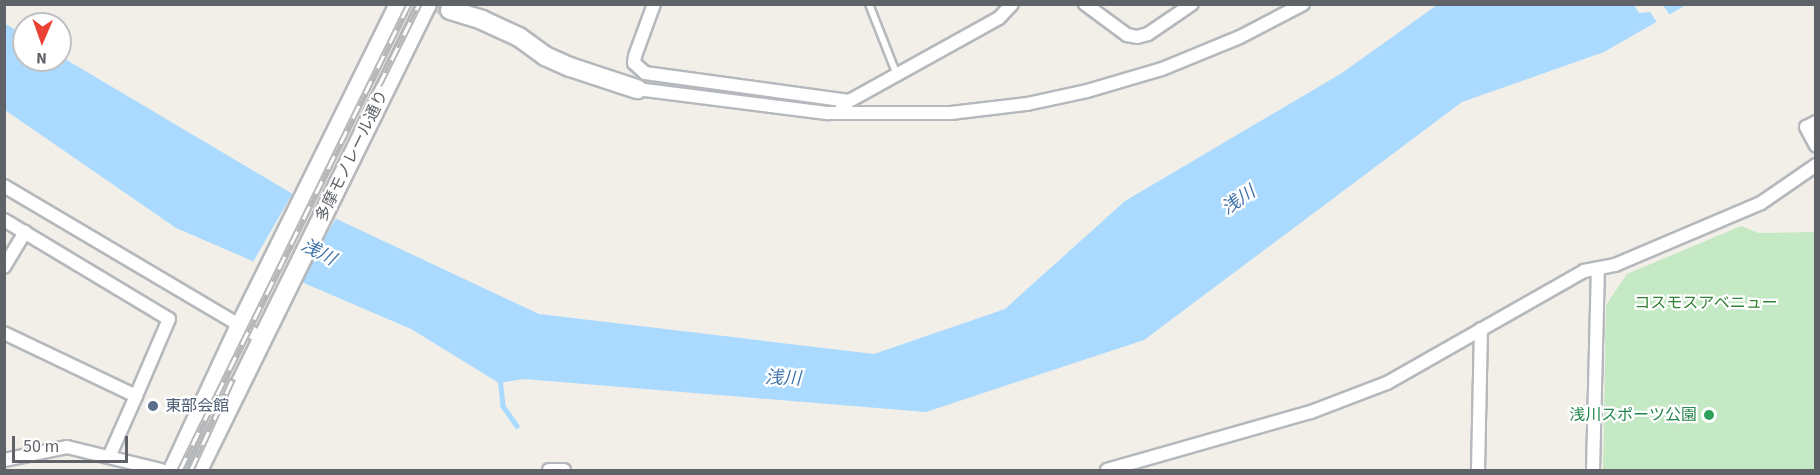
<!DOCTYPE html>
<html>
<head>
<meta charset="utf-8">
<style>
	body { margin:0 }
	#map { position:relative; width:1820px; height:475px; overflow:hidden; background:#f1efe8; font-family:"Source Sans 3","Noto Sans JP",sans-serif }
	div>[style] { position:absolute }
	.green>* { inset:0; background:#c5e8c5 }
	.water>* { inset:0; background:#aadaff }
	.pier>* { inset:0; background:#f1efe8; transform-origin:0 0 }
	.stream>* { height:4.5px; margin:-2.25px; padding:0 2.25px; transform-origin:2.25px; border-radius:2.25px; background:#aadaff }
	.secondary-tunnel>* { height:18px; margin-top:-9px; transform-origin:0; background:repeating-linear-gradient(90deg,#ccccc8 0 18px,transparent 0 27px) }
	.roads { filter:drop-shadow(2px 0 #b5b8bc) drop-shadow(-2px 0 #b5b8bc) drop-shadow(0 2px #b5b8bc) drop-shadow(0 -2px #b5b8bc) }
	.lane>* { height:6px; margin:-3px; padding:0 3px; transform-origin:3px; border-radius:3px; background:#fff }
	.street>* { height:12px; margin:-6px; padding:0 6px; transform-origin:6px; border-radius:6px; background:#fff }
	.secondary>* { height:18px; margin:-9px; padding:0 9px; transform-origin:9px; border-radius:9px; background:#fff }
	.rail>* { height:7px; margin-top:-3.5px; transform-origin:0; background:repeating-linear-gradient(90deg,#fff 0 14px,#b6b7b8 0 28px); box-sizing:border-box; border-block:2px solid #b6b7b8 }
	.dots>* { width:16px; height:16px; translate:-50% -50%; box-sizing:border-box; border:3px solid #fff; border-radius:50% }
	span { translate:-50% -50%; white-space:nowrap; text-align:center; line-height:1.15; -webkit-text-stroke:4.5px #fff; paint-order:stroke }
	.street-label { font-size:16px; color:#5f6368 }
	.park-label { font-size:16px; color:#348238 }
	.service-label { font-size:16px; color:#4e5e75 }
	.left { translate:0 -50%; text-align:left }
	.leisure-label { font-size:16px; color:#27864d }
	.right { translate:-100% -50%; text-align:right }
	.water-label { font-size:18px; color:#4174aa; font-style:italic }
	.frame { position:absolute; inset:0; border:6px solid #5f6368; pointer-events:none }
	.north { position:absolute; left:12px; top:12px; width:60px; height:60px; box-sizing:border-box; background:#fff; border:2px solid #bfc1c3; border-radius:50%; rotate:182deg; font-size:16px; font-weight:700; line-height:24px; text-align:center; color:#5f6368 }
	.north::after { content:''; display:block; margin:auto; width:21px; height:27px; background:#ea4335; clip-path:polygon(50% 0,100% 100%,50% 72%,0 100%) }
	.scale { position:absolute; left:12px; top:436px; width:116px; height:27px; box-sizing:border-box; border:3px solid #5f6368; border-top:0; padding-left:8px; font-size:18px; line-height:21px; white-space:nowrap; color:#5f6368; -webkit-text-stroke:4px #fff; paint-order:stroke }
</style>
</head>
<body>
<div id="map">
	<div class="green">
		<i style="clip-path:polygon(1741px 226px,1759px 233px,1815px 232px,1815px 470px,1603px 470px,1606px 305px,1627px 274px)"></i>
	</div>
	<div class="water">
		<i style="clip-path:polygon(1437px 5px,1686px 5px,1604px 52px,1462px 102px,1144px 340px,926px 412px,524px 379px,499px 383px,411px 329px,176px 228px,5px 110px,4px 23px,24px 35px,24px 60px,60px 60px,60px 56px,328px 215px,539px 314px,874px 354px,1005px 309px,1125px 201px,1342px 73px)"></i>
	</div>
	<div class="pier">
		<i style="clip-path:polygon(1634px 5px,1663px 5px,1671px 17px,1658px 24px,1650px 12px,1639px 13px)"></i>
		<i style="left:294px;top:191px;width:50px;height:84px;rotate:30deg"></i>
	</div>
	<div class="stream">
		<i style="left:500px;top:377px;width:29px;rotate:84deg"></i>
		<i style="left:503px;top:406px;width:24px;rotate:55deg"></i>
	</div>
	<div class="secondary-tunnel">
		<i style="left:439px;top:4px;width:13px;rotate:29deg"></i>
	</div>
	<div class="roads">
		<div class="lane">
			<i style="left:869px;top:4px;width:76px;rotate:68.5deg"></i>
		</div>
		<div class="street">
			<i style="left:654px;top:4px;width:55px;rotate:110.1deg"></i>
			<i style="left:635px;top:56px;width:7px;rotate:98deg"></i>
			<i style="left:634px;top:63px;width:15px;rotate:42deg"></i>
			<i style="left:645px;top:73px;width:206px;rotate:7.8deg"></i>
			<i style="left:1085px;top:4px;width:52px;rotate:36.4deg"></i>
			<i style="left:1127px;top:35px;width:10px;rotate:11deg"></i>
			<i style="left:1137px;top:37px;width:11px;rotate:-15deg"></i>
			<i style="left:1148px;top:34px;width:53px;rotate:-34.3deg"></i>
			<i style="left:637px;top:89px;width:193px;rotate:7.2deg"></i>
			<i style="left:828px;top:113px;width:123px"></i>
			<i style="left:951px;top:113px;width:77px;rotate:-6.8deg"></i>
			<i style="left:1027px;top:104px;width:61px;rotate:-12.2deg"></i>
			<i style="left:1087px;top:91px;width:78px;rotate:-16.3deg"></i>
			<i style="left:1162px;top:69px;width:84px;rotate:-22.3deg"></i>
			<i style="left:1240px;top:37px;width:71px;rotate:-27.6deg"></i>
			<i style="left:842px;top:105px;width:179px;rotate:-29deg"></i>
			<i style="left:999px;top:18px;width:19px;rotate:-47deg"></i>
			<i style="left:1816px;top:122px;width:11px;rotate:153deg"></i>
			<i style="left:1806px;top:127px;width:21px;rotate:62deg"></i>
			<i style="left:4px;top:186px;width:299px;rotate:30.6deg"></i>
			<i style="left:4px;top:220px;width:192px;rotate:31deg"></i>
			<i style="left:169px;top:319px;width:84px;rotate:113.2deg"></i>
			<i style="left:136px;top:396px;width:146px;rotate:-154.5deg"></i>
			<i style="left:4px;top:267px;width:41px;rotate:-59deg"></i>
			<i style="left:109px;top:457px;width:67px;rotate:-66.1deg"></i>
			<i style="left:4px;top:460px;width:64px;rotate:-11.7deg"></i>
			<i style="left:67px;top:447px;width:97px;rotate:13.7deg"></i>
			<i style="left:549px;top:470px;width:15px"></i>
			<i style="left:1107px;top:470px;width:212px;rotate:-15.9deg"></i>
			<i style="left:1311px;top:412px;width:81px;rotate:-20.9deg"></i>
			<i style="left:1387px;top:383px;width:227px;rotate:-29.6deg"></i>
			<i style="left:1584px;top:271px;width:32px;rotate:-11deg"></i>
			<i style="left:1615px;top:265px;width:159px;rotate:-23deg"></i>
			<i style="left:1761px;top:203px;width:67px;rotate:-34.6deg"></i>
			<i style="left:1478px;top:470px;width:141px;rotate:-88.8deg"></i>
			<i style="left:1593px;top:470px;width:202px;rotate:-88.6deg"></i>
		</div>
		<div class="secondary">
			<i style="left:450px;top:10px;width:34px;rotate:17deg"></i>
			<i style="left:482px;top:20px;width:41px;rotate:24.7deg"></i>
			<i style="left:519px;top:37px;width:32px;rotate:36deg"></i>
			<i style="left:545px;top:56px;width:27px;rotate:24deg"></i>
			<i style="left:570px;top:67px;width:71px;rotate:18.2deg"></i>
			<i style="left:173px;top:470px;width:157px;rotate:-65.1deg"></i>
			<i style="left:239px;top:328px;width:361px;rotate:-63.7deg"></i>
			<i style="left:198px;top:470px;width:519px;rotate:-63.83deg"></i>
		</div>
	</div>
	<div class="rail">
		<i style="left:379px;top:85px;width:90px;rotate:-63.7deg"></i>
		<i style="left:180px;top:470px;width:519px;rotate:-63.83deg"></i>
		<i style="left:191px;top:470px;width:101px;rotate:-65.5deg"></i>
	</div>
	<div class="dots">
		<i style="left:153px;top:406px;background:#5c6f8a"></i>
		<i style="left:1709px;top:415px;background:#2e9e5b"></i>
	</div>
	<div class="street-label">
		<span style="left:352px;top:156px;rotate:-64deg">多摩モノレール通り</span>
	</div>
	<div class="park-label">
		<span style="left:1706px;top:303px">コスモスアベニュー</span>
	</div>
	<div class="service-label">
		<span class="left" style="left:165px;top:406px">東部会館</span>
	</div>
	<div class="leisure-label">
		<span class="right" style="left:1697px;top:415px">浅川スポーツ公園</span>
	</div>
	<div class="water-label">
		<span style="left:1239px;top:201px;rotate:-34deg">浅川</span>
		<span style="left:318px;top:253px;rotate:28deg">浅川</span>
		<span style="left:783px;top:379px;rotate:2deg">浅川</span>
	</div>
	<div class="frame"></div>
	<div class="north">N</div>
	<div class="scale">50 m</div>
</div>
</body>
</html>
